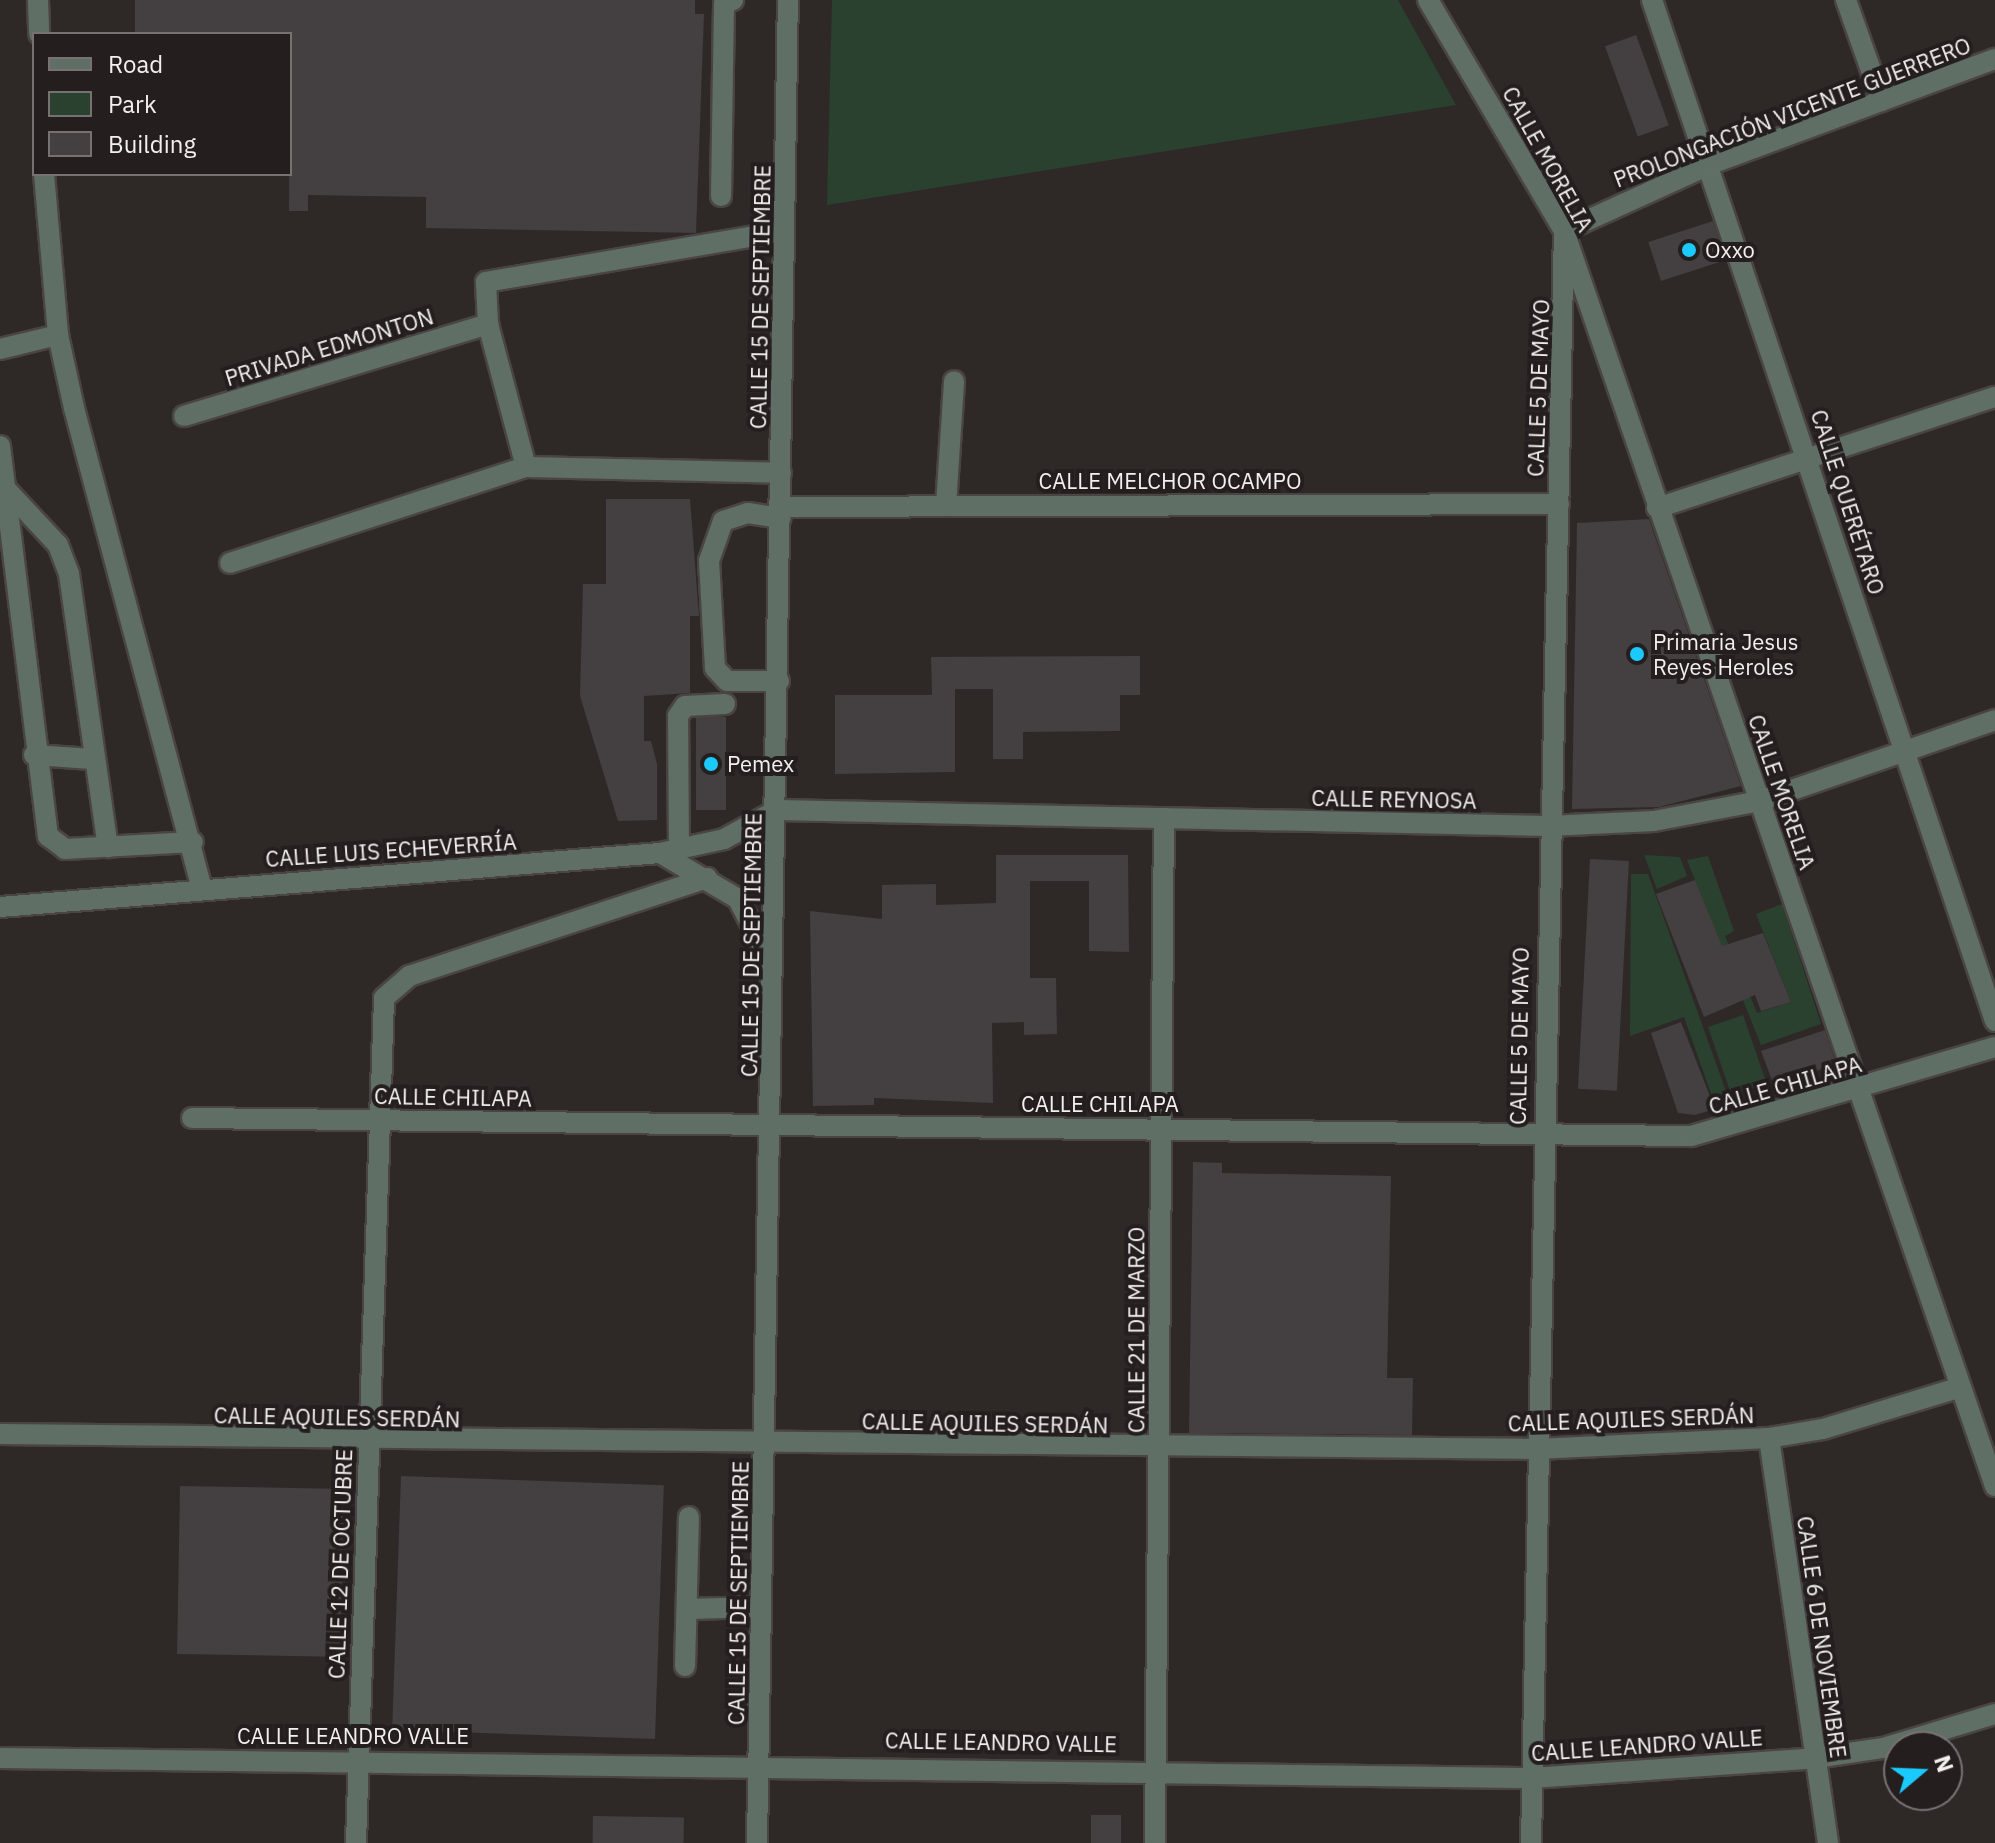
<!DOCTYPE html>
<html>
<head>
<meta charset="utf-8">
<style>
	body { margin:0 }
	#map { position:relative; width:1995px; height:1843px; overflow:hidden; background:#2e2927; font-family:"IBM Plex Sans",sans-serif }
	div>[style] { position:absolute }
	.green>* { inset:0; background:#2a4130; transform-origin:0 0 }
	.building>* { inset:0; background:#443f41; transform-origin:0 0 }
	.roads { filter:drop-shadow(2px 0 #4a4543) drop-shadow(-2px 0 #4a4543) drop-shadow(0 2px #4a4543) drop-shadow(0 -2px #4a4543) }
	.minor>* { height:20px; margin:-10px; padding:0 10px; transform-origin:10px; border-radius:10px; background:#606f66 }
	.dots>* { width:22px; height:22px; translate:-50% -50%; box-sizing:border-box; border:4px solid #241f1e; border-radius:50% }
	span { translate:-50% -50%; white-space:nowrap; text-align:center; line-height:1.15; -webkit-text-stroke:8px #241f1e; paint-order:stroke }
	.street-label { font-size:22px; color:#f3efee }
	.poi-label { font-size:22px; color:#f3efee }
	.left { translate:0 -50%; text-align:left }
	.legend { position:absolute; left:32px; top:32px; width:260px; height:144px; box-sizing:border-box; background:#241f1e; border:2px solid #777271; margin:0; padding:10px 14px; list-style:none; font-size:24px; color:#f3efee }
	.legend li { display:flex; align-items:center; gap:16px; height:40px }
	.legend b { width:40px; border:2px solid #777271 }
	.north { position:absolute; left:1883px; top:1731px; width:80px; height:80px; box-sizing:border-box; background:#241f1e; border:2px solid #777271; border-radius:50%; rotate:71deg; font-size:22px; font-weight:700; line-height:32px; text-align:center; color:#f3efee }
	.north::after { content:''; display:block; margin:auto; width:28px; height:36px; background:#1bcafc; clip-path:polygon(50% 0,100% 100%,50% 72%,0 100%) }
</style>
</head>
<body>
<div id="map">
	<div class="green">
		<i style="clip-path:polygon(832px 0,1398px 0,1456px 105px,827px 205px)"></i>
		<i style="clip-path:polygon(1644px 855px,1680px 857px,1687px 876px,1657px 889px)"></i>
		<i style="clip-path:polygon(1708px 856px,1734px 931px,1725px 936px,1757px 1013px,1791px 1002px,1756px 914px,1782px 904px,1821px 1024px,1761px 1045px,1687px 860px)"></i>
		<i style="clip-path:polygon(1631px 874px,1648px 874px,1727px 1094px,1713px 1099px,1684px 1017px,1630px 1036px)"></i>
		<i style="left:1743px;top:1015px;width:72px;height:37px;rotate:71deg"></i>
	</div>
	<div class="building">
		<i style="clip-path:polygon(135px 0,695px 0,695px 14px,704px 14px,696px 233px,426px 228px,426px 197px,308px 195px,308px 211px,289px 211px,290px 34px,135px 34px)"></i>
		<i style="left:1636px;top:35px;width:96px;height:33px;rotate:70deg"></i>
		<i style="left:1713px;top:221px;width:41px;height:68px;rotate:72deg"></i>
		<i style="clip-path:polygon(606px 499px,690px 499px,699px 616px,690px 616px,690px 693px,644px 696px,644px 741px,651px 741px,657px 764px,657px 820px,618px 821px,580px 696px,583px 584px,606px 584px)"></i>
		<i style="clip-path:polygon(1649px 519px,1741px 786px,1659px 807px,1572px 809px,1577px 523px)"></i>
		<i style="clip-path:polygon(1140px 656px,1140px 695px,1120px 695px,1120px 731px,1023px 732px,1023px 759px,993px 759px,993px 689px,955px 689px,955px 772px,835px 774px,835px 695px,932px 695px,931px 657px)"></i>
		<i style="left:726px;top:717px;width:93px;height:30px;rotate:90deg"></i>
		<i style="clip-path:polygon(996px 855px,1128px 855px,1129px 952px,1089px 951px,1089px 881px,1030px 881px,1030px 978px,1056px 978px,1057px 1034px,1024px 1035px,1024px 1022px,992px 1023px,993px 1103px,874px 1098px,874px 1105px,813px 1106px,810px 911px,882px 919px,882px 885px,936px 884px,936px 905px,996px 903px)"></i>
		<i style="left:1590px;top:859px;width:39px;height:230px;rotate:3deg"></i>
		<i style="clip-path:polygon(1695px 880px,1722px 946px,1763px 933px,1791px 1002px,1761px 1011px,1755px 995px,1704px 1017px,1656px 894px)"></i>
		<i style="clip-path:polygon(1681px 1022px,1715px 1109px,1695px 1115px,1678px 1113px,1651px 1033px)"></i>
		<i style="clip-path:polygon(1825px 1030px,1836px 1063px,1775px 1088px,1761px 1051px)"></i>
		<i style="clip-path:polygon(1193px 1162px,1222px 1163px,1222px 1173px,1391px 1176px,1387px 1378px,1413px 1378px,1412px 1435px,1189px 1433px)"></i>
		<i style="left:401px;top:1476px;width:263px;height:254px;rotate:2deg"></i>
		<i style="left:180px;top:1486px;width:167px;height:168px;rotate:1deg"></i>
		<i style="left:1091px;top:1815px;width:30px;height:28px"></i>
		<i style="left:593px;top:1816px;width:91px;height:27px;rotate:1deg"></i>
	</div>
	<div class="roads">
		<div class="minor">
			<i style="left:38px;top:0;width:34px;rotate:88deg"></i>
			<i style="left:1428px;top:0;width:268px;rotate:59.5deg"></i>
			<i style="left:1564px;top:231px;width:1327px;rotate:71.05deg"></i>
			<i style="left:1652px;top:0;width:1077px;rotate:71.43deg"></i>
			<i style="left:1846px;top:0;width:107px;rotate:70.4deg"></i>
			<i style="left:44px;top:174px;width:162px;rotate:85deg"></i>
			<i style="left:58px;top:335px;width:75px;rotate:77.6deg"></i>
			<i style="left:74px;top:408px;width:497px;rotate:75.1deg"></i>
			<i style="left:721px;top:196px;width:192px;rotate:-89.1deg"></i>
			<i style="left:724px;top:4px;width:10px;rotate:-24deg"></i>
			<i style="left:0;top:349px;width:60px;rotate:-13.6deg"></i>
			<i style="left:184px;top:416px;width:318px;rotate:-16.8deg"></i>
			<i style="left:0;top:446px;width:393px;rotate:83deg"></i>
			<i style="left:48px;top:836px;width:21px;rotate:37deg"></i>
			<i style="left:65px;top:849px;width:128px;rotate:-3.1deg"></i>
			<i style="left:526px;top:467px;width:148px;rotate:-104.9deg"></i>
			<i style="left:488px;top:324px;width:42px;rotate:-92.7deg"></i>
			<i style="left:486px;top:282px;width:302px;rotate:-9.7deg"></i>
			<i style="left:3px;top:486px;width:81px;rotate:47deg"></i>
			<i style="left:58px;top:545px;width:31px;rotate:69deg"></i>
			<i style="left:69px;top:574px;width:276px;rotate:81.9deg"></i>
			<i style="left:946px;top:506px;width:125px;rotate:-86.3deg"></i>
			<i style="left:781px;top:507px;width:778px;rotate:-0.22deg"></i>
			<i style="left:1657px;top:508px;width:356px;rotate:-18.2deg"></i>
			<i style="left:230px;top:563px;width:311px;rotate:-18deg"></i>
			<i style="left:526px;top:467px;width:255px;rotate:1.3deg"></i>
			<i style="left:779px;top:681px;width:52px;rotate:180deg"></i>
			<i style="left:727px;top:681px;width:18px;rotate:-133deg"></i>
			<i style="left:715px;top:668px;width:107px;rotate:-93.2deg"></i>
			<i style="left:709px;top:561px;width:42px;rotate:-70.7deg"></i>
			<i style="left:723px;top:521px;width:26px;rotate:-18deg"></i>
			<i style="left:748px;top:513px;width:33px;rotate:9deg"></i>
			<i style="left:34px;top:755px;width:58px;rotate:3.9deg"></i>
			<i style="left:679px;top:850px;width:134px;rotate:-90.4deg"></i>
			<i style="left:678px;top:716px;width:12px;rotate:-55deg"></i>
			<i style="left:685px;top:706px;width:40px;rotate:-2.9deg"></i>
			<i style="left:660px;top:853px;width:91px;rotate:30.5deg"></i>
			<i style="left:738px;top:899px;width:72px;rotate:62.7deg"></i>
			<i style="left:0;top:907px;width:662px;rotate:-4.68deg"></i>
			<i style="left:660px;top:853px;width:66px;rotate:-12.3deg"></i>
			<i style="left:724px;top:839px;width:60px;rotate:-28.7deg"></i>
			<i style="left:777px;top:810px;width:771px;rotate:1.19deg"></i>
			<i style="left:1548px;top:826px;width:106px;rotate:-2.7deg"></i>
			<i style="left:1654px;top:821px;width:108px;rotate:-10.7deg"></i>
			<i style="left:1760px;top:801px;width:249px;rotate:-19deg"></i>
			<i style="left:192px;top:1118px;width:1499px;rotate:0.69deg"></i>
			<i style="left:1691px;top:1136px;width:317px;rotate:-16.3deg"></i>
			<i style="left:0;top:1434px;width:1536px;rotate:0.56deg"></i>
			<i style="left:1536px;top:1449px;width:233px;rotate:-2.7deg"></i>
			<i style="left:1769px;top:1438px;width:55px;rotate:-9.5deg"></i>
			<i style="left:1823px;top:1429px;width:144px;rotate:-16.9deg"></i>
			<i style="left:1769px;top:1438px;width:409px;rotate:81.7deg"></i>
			<i style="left:687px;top:1609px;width:74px;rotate:-1.5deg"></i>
			<i style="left:685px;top:1666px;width:149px;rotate:-88.5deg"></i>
			<i style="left:0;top:1758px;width:1532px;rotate:0.75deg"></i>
			<i style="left:1532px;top:1778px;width:284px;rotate:-4deg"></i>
			<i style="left:1815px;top:1758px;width:69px;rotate:-8.4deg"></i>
			<i style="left:1883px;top:1748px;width:117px;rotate:-16.9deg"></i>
			<i style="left:356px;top:1843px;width:845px;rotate:-88.1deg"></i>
			<i style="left:384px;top:998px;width:33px;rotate:-41deg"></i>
			<i style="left:409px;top:976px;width:314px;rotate:-18.2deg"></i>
			<i style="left:757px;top:1843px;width:1843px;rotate:-89.04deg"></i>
			<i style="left:1155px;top:1843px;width:1025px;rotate:-89.5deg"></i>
			<i style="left:1531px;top:1843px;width:1612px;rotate:-88.83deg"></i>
			<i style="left:1564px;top:231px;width:162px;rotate:-24.5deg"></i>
			<i style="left:1711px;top:164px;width:303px;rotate:-20.3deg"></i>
		</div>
	</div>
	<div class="dots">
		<i style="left:1689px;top:250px;background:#1bcafc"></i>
		<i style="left:1637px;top:654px;background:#1bcafc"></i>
		<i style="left:711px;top:764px;background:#1bcafc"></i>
	</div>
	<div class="street-label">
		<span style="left:1792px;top:112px;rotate:-21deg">PROLONGACIÓN VICENTE GUERRERO</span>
		<span style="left:1548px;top:159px;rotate:61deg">CALLE MORELIA</span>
		<span style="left:760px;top:297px;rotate:-89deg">CALLE 15 DE SEPTIEMBRE</span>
		<span style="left:329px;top:347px;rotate:-17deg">PRIVADA EDMONTON</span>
		<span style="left:1538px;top:388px;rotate:-88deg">CALLE 5 DE MAYO</span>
		<span style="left:1170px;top:481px">CALLE MELCHOR OCAMPO</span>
		<span style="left:1848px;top:502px;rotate:72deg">CALLE QUERÉTARO</span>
		<span style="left:1782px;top:792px;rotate:71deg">CALLE MORELIA</span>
		<span style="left:1394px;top:799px;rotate:1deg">CALLE REYNOSA</span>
		<span style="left:391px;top:850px;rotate:-4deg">CALLE LUIS ECHEVERRÍA</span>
		<span style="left:751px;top:945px;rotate:-89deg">CALLE 15 DE SEPTIEMBRE</span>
		<span style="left:1519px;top:1036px;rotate:-89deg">CALLE 5 DE MAYO</span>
		<span style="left:1785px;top:1085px;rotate:-16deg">CALLE CHILAPA</span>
		<span style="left:453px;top:1097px;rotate:1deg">CALLE CHILAPA</span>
		<span style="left:1100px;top:1104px">CALLE CHILAPA</span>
		<span style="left:1136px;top:1330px;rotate:-90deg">CALLE 21 DE MARZO</span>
		<span style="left:337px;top:1417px;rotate:1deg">CALLE AQUILES SERDÁN</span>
		<span style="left:1631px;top:1419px;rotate:-2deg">CALLE AQUILES SERDÁN</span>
		<span style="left:985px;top:1423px;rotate:1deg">CALLE AQUILES SERDÁN</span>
		<span style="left:340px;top:1564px;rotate:-88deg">CALLE 12 DE OCTUBRE</span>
		<span style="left:738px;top:1593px;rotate:-89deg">CALLE 15 DE SEPTIEMBRE</span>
		<span style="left:1822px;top:1637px;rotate:82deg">CALLE 6 DE NOVIEMBRE</span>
		<span style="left:353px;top:1736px">CALLE LEANDRO VALLE</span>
		<span style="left:1001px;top:1742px;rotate:1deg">CALLE LEANDRO VALLE</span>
		<span style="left:1647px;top:1745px;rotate:-4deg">CALLE LEANDRO VALLE</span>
	</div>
	<div class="poi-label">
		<span class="left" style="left:1705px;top:250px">Oxxo</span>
		<span class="left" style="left:1653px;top:654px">Primaria Jesus<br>Reyes Heroles</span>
		<span class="left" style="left:727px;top:764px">Pemex</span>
	</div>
	<ul class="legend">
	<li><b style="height:10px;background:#606f66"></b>Road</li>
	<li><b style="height:22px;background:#2a4130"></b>Park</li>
	<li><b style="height:22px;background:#443f41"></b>Building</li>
	</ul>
	<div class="north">N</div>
</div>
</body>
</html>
